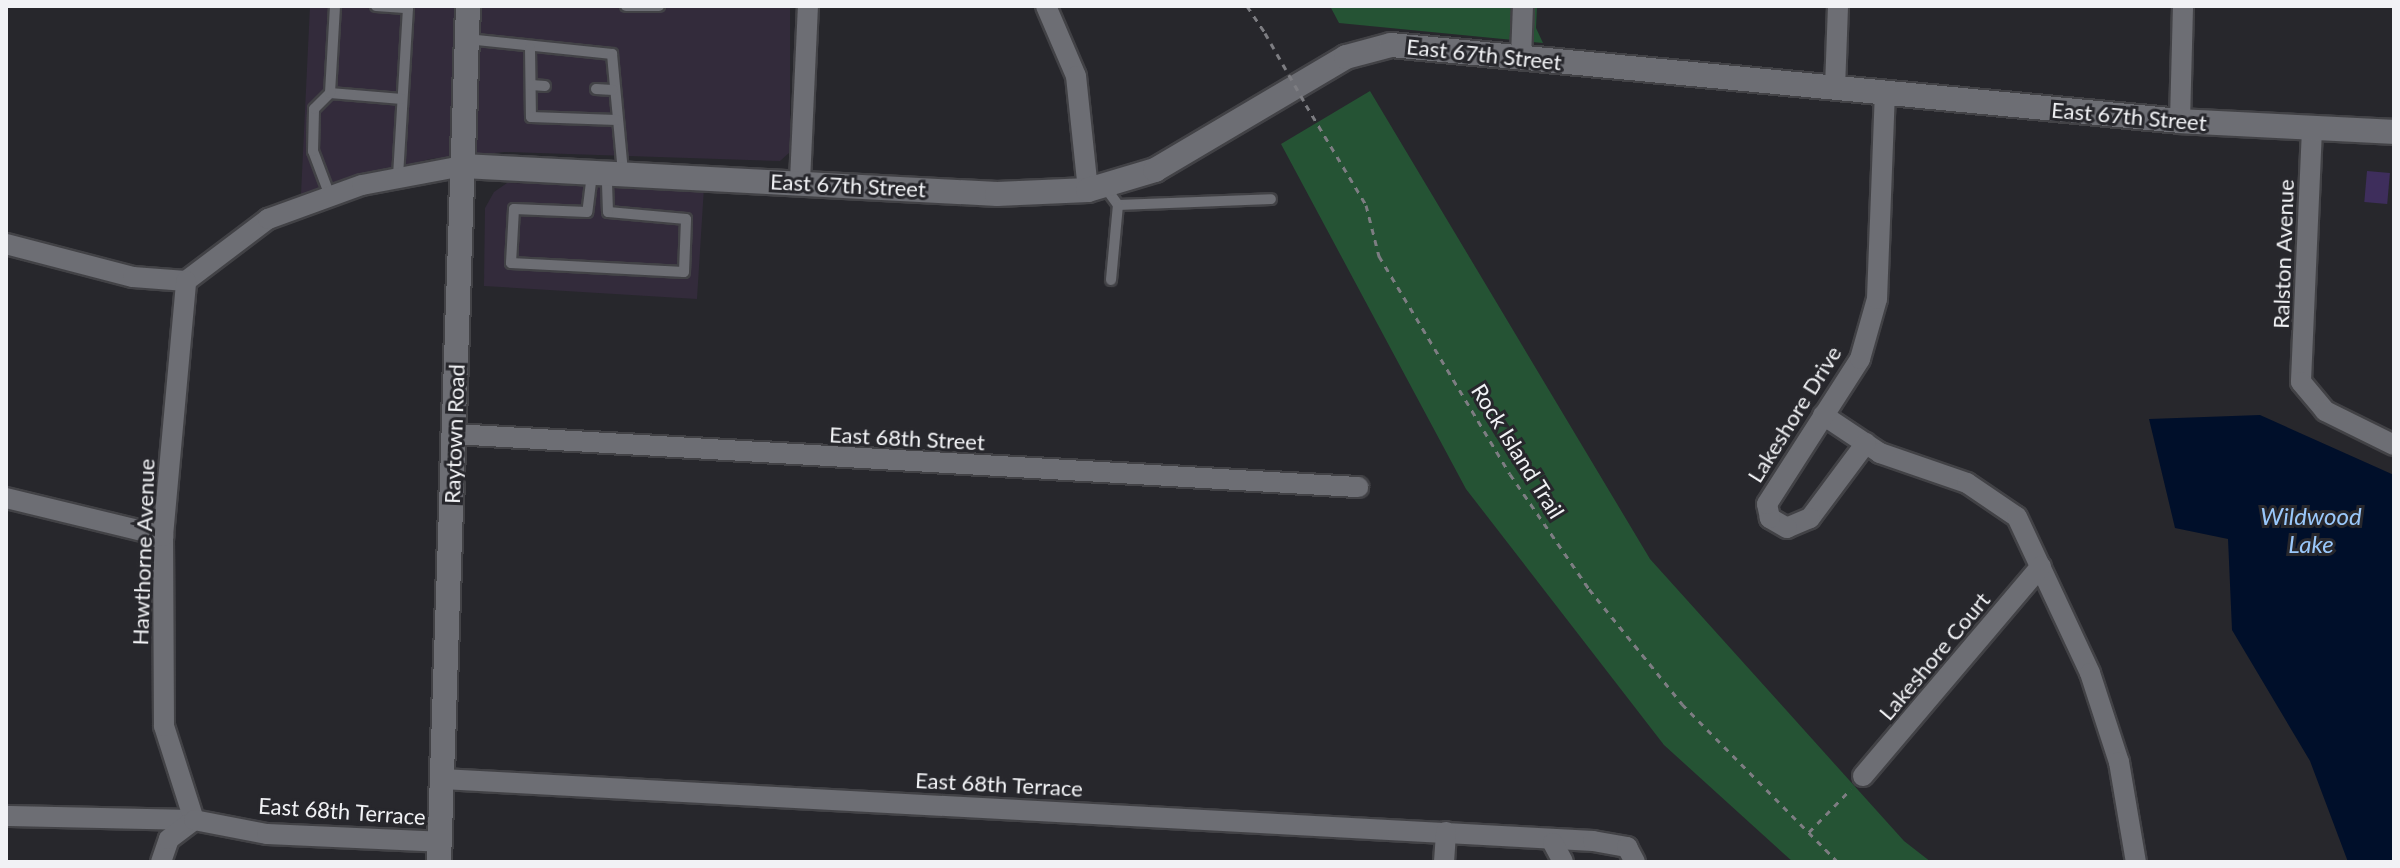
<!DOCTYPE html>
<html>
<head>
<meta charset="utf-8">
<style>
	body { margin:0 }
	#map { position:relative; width:2400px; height:868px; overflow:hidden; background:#27272c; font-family:Lato,sans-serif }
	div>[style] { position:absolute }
	.commercial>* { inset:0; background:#332b3b }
	.green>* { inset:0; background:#255334 }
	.water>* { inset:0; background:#000f2a }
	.building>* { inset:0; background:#3e2e5c; transform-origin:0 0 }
	.path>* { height:3px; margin-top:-1.5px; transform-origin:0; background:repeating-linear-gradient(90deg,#7d7d82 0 6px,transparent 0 12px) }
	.roads { filter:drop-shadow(2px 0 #424246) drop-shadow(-2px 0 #424246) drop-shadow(0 2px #424246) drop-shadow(0 -2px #424246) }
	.service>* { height:10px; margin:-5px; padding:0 5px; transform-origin:5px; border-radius:5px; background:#6d6e74 }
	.minor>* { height:20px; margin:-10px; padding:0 10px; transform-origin:10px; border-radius:10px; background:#6d6e74 }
	.tertiary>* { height:24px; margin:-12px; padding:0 12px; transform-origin:12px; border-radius:12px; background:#6d6e74 }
	.secondary>* { height:24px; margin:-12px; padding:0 12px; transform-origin:12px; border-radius:12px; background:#6d6e74 }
	.path-bridge>* { height:3px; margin-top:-1.5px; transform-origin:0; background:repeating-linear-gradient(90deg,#7d7d82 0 6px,transparent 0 12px) }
	span { translate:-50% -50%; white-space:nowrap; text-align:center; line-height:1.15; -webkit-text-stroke:6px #27272c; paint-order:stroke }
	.street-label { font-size:22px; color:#f1f2f5 }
	.water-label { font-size:24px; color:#9ac8fb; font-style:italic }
	.frame { position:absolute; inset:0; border:8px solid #f1f2f5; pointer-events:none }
</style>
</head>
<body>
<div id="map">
	<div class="commercial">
		<i style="clip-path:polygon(310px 6px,790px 6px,790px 152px,780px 161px,505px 152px,430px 159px,301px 194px)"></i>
		<i style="clip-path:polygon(507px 183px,704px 187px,697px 299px,484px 286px,485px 208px,494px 192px)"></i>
	</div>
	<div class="green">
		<i style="clip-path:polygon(1330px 6px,1537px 6px,1536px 28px,1543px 43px,1339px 23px)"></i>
		<i style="clip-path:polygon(1370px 91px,1650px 559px,1904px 841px,1931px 862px,1793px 862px,1664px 745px,1466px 489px,1281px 144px)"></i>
	</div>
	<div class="water">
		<i style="clip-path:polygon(2260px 415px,2394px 475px,2394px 862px,2348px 862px,2310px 761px,2232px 630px,2228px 539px,2175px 528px,2149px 419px)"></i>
	</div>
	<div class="building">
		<i style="left:2367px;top:171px;width:23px;height:31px;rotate:5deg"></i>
	</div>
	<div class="path">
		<i style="left:1247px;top:6px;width:32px;rotate:56deg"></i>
		<i style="left:1306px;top:105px;width:117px;rotate:59deg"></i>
		<i style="left:1366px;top:205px;width:53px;rotate:75.7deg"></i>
		<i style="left:1379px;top:256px;width:254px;rotate:59deg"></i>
		<i style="left:1510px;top:474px;width:140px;rotate:55.5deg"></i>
		<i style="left:1589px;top:589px;width:148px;rotate:51deg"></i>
		<i style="left:1682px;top:704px;width:222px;rotate:45.4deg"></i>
		<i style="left:1809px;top:832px;width:60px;rotate:-45.7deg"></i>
	</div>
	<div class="roads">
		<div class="service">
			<i style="left:376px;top:6px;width:32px;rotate:4deg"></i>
			<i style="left:408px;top:8px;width:170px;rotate:93.4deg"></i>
			<i style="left:626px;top:6px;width:33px"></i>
			<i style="left:467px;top:39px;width:146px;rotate:5.9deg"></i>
			<i style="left:612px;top:54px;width:119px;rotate:84.7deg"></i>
			<i style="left:530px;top:48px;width:69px;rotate:89.2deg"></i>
			<i style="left:531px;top:117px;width:86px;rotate:2deg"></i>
			<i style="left:531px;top:85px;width:14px;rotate:4deg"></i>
			<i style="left:596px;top:89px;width:17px;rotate:3deg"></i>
			<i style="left:330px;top:93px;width:72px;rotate:4.8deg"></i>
			<i style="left:592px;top:174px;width:38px;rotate:97deg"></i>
			<i style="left:587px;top:212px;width:73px;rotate:-177.6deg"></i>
			<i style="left:514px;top:209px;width:54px;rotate:93.2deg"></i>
			<i style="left:511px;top:263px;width:173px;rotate:3deg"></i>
			<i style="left:684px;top:272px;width:53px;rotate:-87.8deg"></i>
			<i style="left:686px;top:219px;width:78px;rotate:-174.9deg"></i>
			<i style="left:608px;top:212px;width:38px;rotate:-92deg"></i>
			<i style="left:1105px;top:187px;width:22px;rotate:54deg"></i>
			<i style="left:1118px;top:205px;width:153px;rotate:-2.2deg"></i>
			<i style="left:330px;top:196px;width:48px;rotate:-110.7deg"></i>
			<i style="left:313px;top:151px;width:42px;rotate:-88.6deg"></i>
			<i style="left:314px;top:109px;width:23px;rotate:-45deg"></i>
			<i style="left:330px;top:93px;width:87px;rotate:-86.7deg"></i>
			<i style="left:1111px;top:280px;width:75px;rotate:-84.7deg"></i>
		</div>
		<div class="minor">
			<i style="left:1046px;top:6px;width:76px;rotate:66.8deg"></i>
			<i style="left:1076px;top:76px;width:115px;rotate:84deg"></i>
			<i style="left:1521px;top:57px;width:51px;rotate:-87.8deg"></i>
			<i style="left:1835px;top:88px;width:82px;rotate:-87.9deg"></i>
			<i style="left:2180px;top:121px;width:115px;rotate:-88.5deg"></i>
			<i style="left:2312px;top:129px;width:253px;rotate:92.5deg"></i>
			<i style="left:2301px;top:382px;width:38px;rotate:50deg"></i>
			<i style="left:2325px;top:411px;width:77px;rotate:26.2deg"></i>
			<i style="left:800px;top:181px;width:175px;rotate:-87.4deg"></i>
			<i style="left:6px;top:244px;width:131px;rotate:14.6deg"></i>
			<i style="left:133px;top:277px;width:53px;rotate:4.3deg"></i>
			<i style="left:186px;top:281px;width:103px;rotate:-37.1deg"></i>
			<i style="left:268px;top:219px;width:100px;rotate:-19.9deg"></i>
			<i style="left:362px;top:185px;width:103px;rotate:-10.7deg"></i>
			<i style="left:1823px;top:415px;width:69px;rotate:33.7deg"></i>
			<i style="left:1880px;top:453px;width:92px;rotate:19deg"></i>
			<i style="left:1967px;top:483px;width:60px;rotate:34.2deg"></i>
			<i style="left:2017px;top:517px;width:172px;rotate:64.9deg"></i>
			<i style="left:2090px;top:673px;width:94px;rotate:72deg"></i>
			<i style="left:2119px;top:762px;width:101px;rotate:80.4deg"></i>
			<i style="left:454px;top:434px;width:906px;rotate:3.36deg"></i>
			<i style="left:1866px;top:443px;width:94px;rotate:126.7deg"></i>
			<i style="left:1810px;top:518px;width:25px;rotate:157deg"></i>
			<i style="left:1787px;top:528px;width:20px;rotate:-150deg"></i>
			<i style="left:1770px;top:518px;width:14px;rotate:-102deg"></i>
			<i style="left:1767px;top:504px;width:172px;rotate:-57.3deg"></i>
			<i style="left:1860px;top:359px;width:62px;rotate:-74.2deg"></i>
			<i style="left:1877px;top:299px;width:206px;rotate:-87.8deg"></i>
			<i style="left:6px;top:498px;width:162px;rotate:13.6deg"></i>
			<i style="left:1863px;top:776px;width:275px;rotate:-49.7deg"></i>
			<i style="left:442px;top:779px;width:1153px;rotate:3.08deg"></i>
			<i style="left:1593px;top:841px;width:35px;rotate:10deg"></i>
			<i style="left:1627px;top:847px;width:17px;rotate:62deg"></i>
			<i style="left:6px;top:816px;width:188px;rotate:1.2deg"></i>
			<i style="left:194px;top:820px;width:99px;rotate:-107.7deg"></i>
			<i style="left:164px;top:726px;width:190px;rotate:-90.3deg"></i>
			<i style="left:163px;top:536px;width:256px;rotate:-84.8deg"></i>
			<i style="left:1553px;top:843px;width:21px;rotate:62deg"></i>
			<i style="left:161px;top:862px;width:24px;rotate:-71deg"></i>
			<i style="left:169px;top:839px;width:31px;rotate:-37deg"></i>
			<i style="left:194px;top:820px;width:74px;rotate:10.9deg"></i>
			<i style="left:267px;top:834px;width:173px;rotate:2.6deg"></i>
			<i style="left:1444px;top:862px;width:30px;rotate:-86deg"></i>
		</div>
		<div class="tertiary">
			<i style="left:463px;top:166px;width:535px;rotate:3deg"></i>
			<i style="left:997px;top:194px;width:91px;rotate:-2.5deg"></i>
			<i style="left:1088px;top:190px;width:70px;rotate:-16.6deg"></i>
			<i style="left:1155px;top:170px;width:222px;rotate:-30.6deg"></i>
			<i style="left:1346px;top:57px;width:47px;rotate:-14.9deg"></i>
			<i style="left:1391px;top:45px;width:793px;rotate:5.5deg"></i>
			<i style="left:2180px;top:121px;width:214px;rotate:2.9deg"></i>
		</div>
		<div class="secondary">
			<i style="left:439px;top:862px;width:856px;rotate:-88.06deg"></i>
		</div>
	</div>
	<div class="path-bridge">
		<i style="left:1265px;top:33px;width:83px;rotate:60.3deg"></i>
	</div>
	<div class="street-label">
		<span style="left:1484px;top:54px;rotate:6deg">East 67th Street</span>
		<span style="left:2129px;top:116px;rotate:5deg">East 67th Street</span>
		<span style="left:848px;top:185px;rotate:3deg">East 67th Street</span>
		<span style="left:2283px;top:254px;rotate:-88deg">Ralston Avenue</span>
		<span style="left:1794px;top:414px;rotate:-58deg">Lakeshore Drive</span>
		<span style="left:454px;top:434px;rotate:-88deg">Raytown Road</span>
		<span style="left:907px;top:438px;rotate:3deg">East 68th Street</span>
		<span style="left:1518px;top:451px;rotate:58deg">Rock Island Trail</span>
		<span style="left:143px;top:552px;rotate:-88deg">Hawthorne Avenue</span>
		<span style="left:1934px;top:656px;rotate:-50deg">Lakeshore Court</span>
		<span style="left:999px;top:784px;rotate:3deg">East 68th Terrace</span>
		<span style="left:342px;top:811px;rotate:4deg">East 68th Terrace</span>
	</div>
	<div class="water-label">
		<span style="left:2311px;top:530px">Wildwood<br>Lake</span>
	</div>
	<div class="frame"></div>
</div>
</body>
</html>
